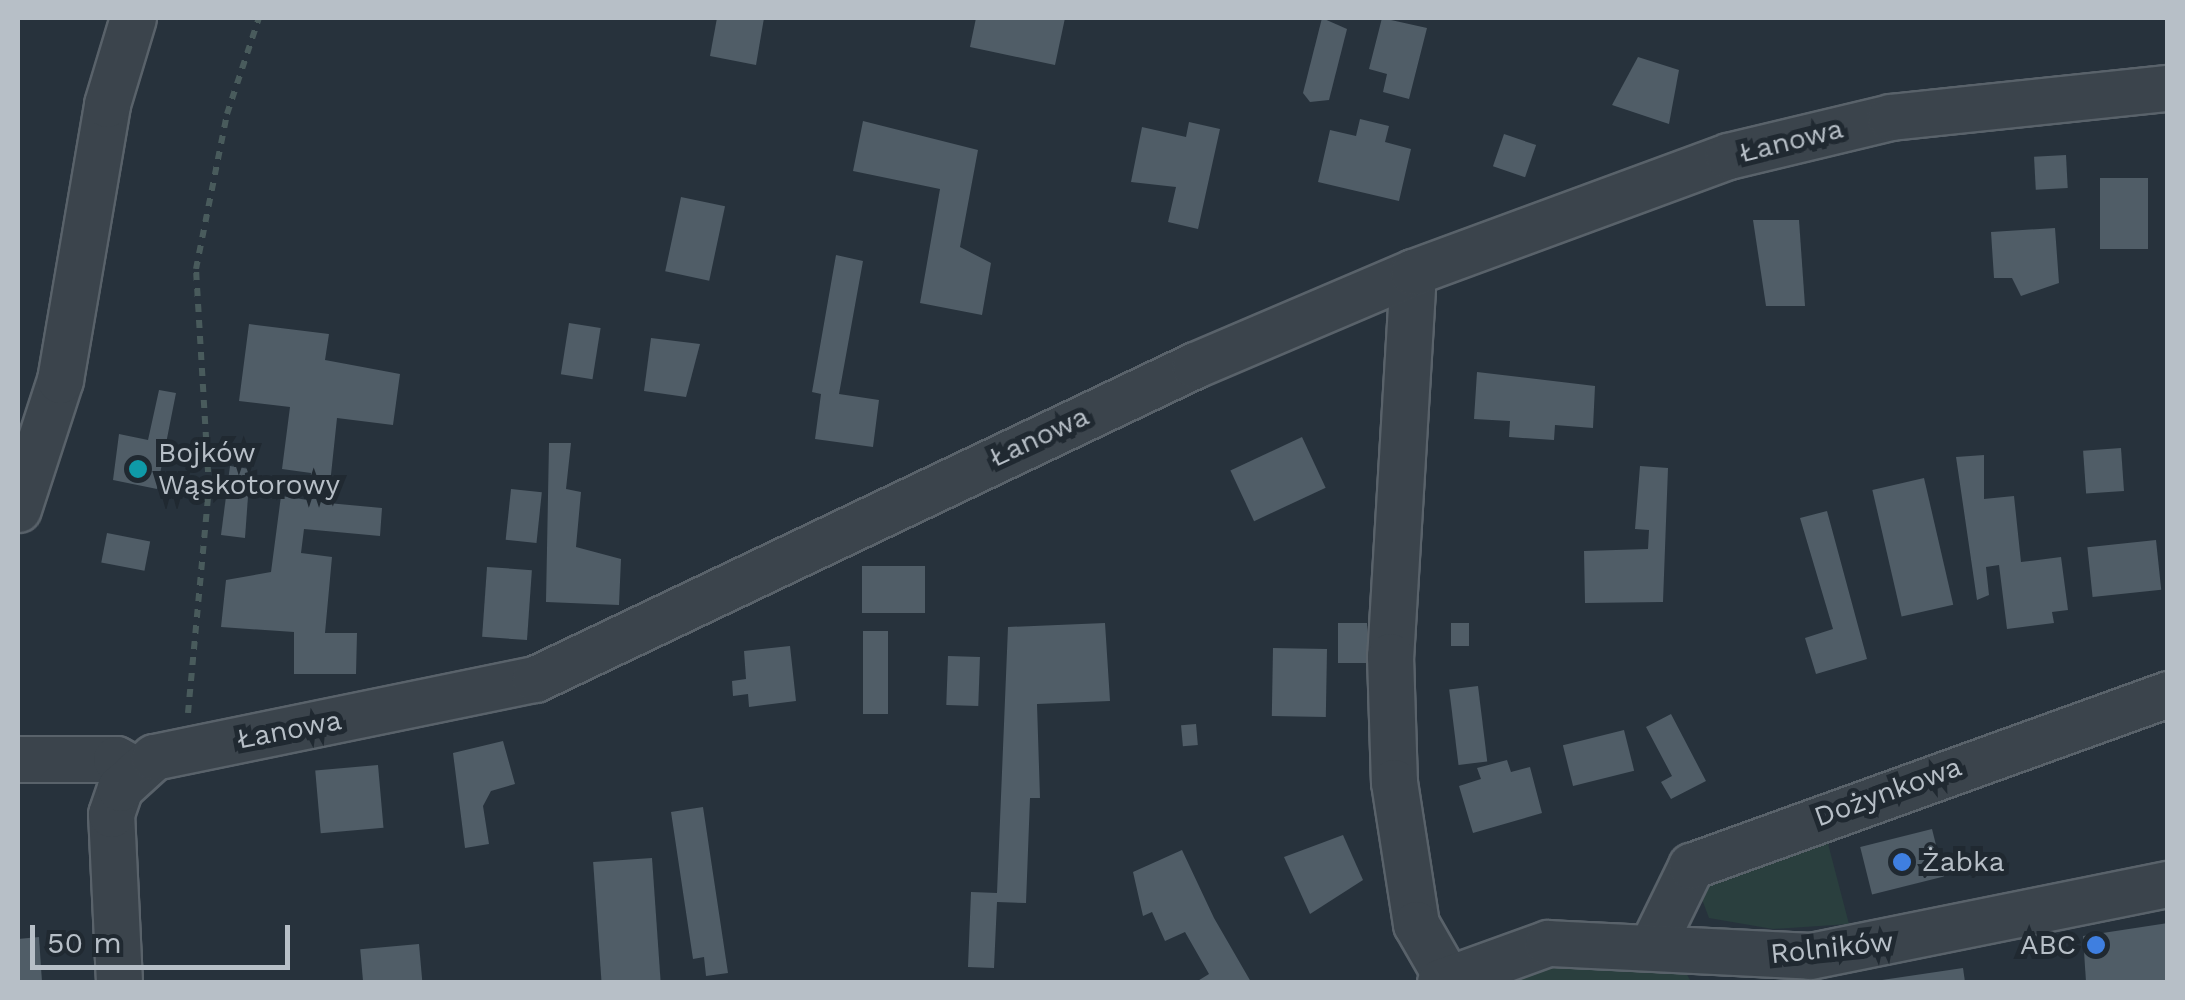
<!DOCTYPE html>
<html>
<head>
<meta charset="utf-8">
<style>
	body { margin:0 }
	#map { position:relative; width:2185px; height:1000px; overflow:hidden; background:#27323c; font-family:"Work Sans",sans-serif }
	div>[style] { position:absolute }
	.green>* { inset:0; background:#2a3f3e }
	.building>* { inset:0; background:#505d67; transform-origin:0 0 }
	.path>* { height:6px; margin-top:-3px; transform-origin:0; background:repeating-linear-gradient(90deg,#495b5c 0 8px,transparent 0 16px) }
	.roads { filter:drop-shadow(2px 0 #59626a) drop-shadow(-2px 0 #59626a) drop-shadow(0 2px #59626a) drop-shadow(0 -2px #59626a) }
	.minor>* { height:45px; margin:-22.5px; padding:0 22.5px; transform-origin:22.5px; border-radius:22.5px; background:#3b444c }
	.dots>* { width:28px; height:28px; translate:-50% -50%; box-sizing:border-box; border:5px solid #202931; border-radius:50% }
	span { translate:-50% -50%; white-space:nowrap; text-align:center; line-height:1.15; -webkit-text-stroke:10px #202931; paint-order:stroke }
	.street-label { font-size:28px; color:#b7bfc7 }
	.poi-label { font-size:28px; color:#b7bfc7 }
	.left { translate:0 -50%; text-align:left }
	.right { translate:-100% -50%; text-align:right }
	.frame { position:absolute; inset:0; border:20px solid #b7bfc7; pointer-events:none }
	.scale { position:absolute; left:30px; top:925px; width:260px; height:45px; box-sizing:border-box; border:5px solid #b7bfc7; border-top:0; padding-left:12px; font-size:30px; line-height:35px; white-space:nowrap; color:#b7bfc7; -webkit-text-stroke:8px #202931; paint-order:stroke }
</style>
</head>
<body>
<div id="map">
	<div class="green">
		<i style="clip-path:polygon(1826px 836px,1849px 924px,1773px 929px,1709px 918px,1700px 894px,1706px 883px)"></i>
		<i style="clip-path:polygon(1681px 963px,1691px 982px,1498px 982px,1538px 965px)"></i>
	</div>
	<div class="building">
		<i style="clip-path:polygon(717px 18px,764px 18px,756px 65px,710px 56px)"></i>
		<i style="clip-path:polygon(976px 18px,1065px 18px,1055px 65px,970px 47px)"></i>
		<i style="clip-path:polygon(1322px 18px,1347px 29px,1329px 100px,1310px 102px,1303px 93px)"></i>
		<i style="clip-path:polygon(1382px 18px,1427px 28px,1409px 99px,1383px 92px,1387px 74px,1369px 69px)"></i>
		<i style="clip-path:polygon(1638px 57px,1679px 70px,1669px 124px,1612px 105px)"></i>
		<i style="clip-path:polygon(1360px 119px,1389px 126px,1385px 142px,1411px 149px,1399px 201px,1318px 182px,1330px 130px,1356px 136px)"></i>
		<i style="clip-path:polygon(863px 121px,978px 150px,960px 247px,991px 263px,982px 315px,920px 303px,940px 189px,853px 171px)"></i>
		<i style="clip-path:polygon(1189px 122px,1220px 129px,1198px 229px,1168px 222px,1176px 187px,1131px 182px,1142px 127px,1186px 137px)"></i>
		<i style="left:1504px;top:134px;width:34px;height:34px;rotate:19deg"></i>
		<i style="left:2066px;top:155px;width:33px;height:32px;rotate:87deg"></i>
		<i style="left:2100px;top:178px;width:48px;height:71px"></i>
		<i style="left:681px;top:197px;width:45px;height:76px;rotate:12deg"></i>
		<i style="clip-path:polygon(1753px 220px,1799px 220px,1805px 306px,1766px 306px)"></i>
		<i style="clip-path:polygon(2055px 228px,2059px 283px,2021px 296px,2012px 278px,1994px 278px,1991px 232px)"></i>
		<i style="clip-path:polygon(836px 255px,863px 261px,839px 394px,879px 400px,873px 447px,815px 439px,821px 394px,812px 392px)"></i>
		<i style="left:569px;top:323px;width:32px;height:52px;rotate:9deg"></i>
		<i style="clip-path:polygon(249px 324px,329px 334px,325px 360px,400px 374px,393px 425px,337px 418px,328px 503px,382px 508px,380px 536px,304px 529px,301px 553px,332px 557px,325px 633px,357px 633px,356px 674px,294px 674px,294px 632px,221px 627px,226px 580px,271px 572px,281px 496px,308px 500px,311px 473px,282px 469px,290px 407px,239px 401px)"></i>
		<i style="clip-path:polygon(651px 338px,700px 344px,686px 397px,644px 391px)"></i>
		<i style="clip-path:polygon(1477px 372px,1595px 386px,1593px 428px,1555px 425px,1554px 440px,1509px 437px,1510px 421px,1474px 419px)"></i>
		<i style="clip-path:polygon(159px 390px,176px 393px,157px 489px,113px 480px,119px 434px,148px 440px)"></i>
		<i style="left:1302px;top:437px;width:56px;height:79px;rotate:65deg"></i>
		<i style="clip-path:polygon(549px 443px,571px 443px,566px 489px,581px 492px,576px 547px,621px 559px,619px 605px,546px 602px)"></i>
		<i style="left:2121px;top:448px;width:43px;height:38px;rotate:86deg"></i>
		<i style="clip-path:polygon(1984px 455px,1984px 499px,2014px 496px,2021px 562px,2061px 557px,2068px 610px,2052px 612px,2054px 623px,2007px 629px,1999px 565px,1986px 567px,1989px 595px,1977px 600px,1956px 457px)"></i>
		<i style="clip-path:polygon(230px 466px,250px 469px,245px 538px,221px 535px)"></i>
		<i style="clip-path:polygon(1640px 466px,1668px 468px,1663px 602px,1585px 603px,1584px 551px,1648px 549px,1649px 530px,1635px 529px)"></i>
		<i style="left:1924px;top:478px;width:130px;height:53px;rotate:77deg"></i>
		<i style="left:511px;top:489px;width:31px;height:51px;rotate:6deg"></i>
		<i style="clip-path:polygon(1827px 511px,1867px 659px,1816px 674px,1805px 638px,1833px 629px,1800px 518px)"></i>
		<i style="left:107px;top:533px;width:44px;height:30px;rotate:11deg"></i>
		<i style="left:2156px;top:540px;width:50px;height:69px;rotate:84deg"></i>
		<i style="left:925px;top:566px;width:47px;height:63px;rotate:90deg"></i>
		<i style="left:487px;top:567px;width:45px;height:70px;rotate:4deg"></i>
		<i style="clip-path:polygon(1105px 623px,1110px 701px,1037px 704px,1040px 798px,1030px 798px,1026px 903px,997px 902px,994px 968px,968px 967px,971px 892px,997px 893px,1008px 627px)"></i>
		<i style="left:1338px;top:623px;width:29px;height:40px"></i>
		<i style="left:1451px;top:623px;width:18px;height:23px"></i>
		<i style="left:863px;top:631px;width:25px;height:83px"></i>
		<i style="clip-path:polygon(790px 646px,796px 701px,749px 707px,748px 694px,733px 696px,732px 681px,746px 679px,744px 651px)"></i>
		<i style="left:1273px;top:648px;width:54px;height:68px;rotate:1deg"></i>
		<i style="left:948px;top:656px;width:32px;height:49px;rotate:2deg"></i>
		<i style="left:1478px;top:686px;width:76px;height:29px;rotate:83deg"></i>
		<i style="clip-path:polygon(1671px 714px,1706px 781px,1671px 799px,1661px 782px,1672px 776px,1646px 727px)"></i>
		<i style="left:1196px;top:724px;width:21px;height:15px;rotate:85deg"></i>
		<i style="left:1624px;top:730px;width:42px;height:63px;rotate:76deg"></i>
		<i style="clip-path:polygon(503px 741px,515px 784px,491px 791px,483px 806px,489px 844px,465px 848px,453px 753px)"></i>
		<i style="clip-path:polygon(1507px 760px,1511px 772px,1530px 767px,1542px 813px,1473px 833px,1459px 786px,1481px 779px,1477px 768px)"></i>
		<i style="left:378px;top:765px;width:63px;height:63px;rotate:85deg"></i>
		<i style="clip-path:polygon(703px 807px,728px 973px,706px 976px,704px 957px,693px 959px,671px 812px)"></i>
		<i style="left:1932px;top:829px;width:49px;height:74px;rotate:76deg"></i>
		<i style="clip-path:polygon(1343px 835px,1363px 880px,1310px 914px,1284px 857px)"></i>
		<i style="clip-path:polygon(1182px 850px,1214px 918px,1251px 982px,1196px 982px,1209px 974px,1185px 932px,1165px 941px,1152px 912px,1143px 916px,1133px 872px)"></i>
		<i style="left:652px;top:858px;width:124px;height:59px;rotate:86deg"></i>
		<i style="clip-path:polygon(2168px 923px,2168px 982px,2086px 982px,2083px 936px)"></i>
		<i style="clip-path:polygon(39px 937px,42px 982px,18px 982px,18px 939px)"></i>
		<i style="left:419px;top:944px;width:38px;height:59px;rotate:85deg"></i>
		<i style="clip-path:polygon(1963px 968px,1965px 982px,1883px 982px,1882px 980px)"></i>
	</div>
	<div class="path">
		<i style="left:188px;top:713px;width:226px;rotate:-84.7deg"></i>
		<i style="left:209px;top:488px;width:219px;rotate:-93.4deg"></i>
		<i style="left:196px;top:269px;width:158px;rotate:-78.7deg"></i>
		<i style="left:227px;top:114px;width:101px;rotate:-71.6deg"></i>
	</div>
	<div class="roads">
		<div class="minor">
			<i style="left:1413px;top:272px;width:385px;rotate:93.4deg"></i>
			<i style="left:1390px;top:656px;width:126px;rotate:88.2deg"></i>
			<i style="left:1394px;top:782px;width:144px;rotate:81.2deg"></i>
			<i style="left:1416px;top:924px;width:62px;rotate:60.1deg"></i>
			<i style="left:18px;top:509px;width:136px;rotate:-72deg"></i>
			<i style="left:60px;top:380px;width:280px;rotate:-80.3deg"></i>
			<i style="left:107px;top:104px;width:90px;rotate:-73.2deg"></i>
			<i style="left:18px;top:759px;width:98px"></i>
			<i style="left:116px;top:759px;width:21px;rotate:28deg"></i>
			<i style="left:1654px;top:942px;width:85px;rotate:-64deg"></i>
			<i style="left:1691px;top:866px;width:507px;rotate:-19.83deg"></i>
			<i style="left:119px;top:982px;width:168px;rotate:-92.7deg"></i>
			<i style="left:111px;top:814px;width:28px;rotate:-71deg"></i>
			<i style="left:120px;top:788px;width:46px;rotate:-42.4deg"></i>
			<i style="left:154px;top:757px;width:389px;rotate:-11.6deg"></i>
			<i style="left:535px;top:679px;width:731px;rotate:-25.44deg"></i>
			<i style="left:1195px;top:365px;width:237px;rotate:-23.1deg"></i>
			<i style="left:1413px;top:272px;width:336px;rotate:-20.2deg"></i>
			<i style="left:1728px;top:156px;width:167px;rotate:-13.5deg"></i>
			<i style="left:1890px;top:117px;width:280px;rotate:-6deg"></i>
			<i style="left:1440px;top:982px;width:115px;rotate:-19.9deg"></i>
			<i style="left:1548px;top:943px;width:262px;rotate:2.8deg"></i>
			<i style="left:1810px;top:956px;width:365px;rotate:-11.4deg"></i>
		</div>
	</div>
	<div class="dots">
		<i style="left:138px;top:469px;background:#0f9aa8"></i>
		<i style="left:1902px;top:862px;background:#3f7fe0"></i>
		<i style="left:2096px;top:945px;background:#3f7fe0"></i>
	</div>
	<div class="street-label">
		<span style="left:1791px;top:141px;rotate:-14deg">Łanowa</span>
		<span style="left:1039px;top:437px;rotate:-25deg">Łanowa</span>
		<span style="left:289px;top:730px;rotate:-11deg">Łanowa</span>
		<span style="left:1888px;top:792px;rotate:-20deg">Dożynkowa</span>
		<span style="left:1832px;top:948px;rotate:-6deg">Rolników</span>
	</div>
	<div class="poi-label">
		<span class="left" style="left:158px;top:469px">Bojków<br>Wąskotorowy</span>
		<span class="left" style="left:1922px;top:862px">Żabka</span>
		<span class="right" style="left:2076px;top:945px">ABC</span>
	</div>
	<div class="frame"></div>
	<div class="scale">50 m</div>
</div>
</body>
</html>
